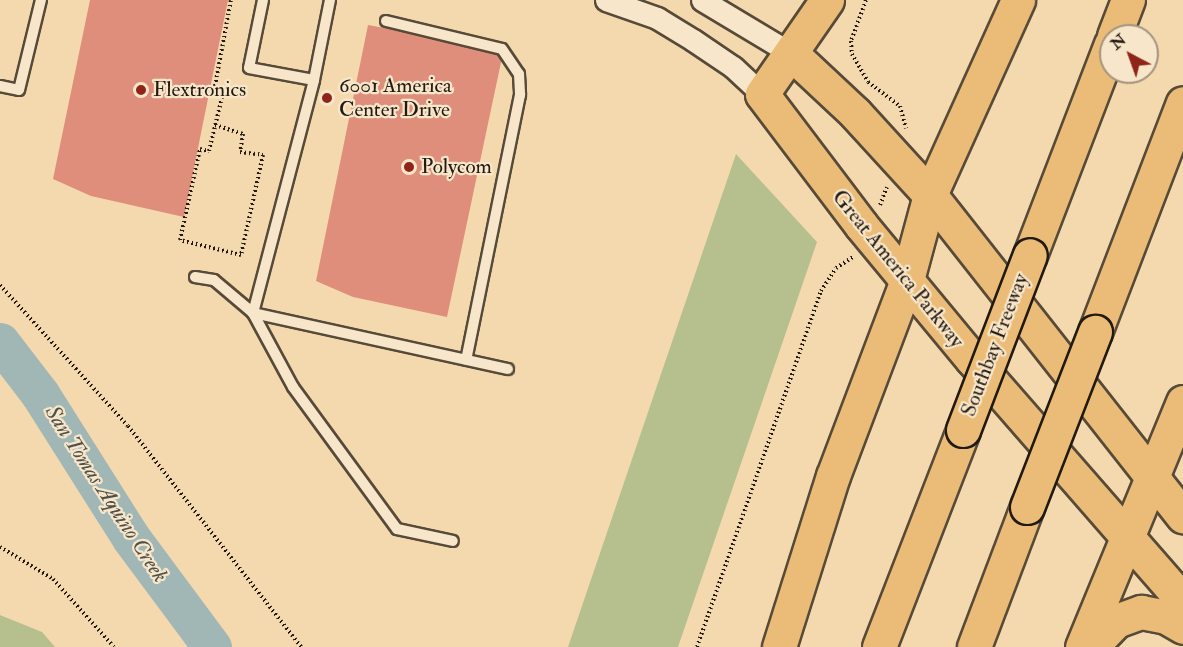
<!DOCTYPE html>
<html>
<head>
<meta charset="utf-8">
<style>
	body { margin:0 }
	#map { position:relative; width:1183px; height:647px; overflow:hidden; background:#f5d9ae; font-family:"IM FELL Double Pica",serif }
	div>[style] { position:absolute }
	.green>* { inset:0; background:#b6c08e }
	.river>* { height:39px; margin:-19.5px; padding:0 19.5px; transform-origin:19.5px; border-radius:19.5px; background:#a1b7b6 }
	.building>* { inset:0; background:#de8e7b }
	.path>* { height:4px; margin-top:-2px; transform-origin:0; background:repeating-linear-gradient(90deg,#221a10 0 1.5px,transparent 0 4.5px) }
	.roads { filter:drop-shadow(2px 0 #574a38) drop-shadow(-2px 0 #574a38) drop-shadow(0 2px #574a38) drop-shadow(0 -2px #574a38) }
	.service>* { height:10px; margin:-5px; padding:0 5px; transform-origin:5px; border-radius:5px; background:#f8e6ca }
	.minor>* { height:21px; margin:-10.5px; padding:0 10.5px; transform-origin:10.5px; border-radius:10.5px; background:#f8e6ca }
	.primary>* { height:33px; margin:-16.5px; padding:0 16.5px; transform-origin:16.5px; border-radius:16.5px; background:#eabc77 }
	.motorway>* { height:33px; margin:-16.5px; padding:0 16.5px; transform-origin:16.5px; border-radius:16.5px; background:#eabc77 }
	.bridges { filter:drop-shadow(2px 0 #221a10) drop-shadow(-2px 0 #221a10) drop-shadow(0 2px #221a10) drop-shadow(0 -2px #221a10) }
	.motorway-bridge>* { height:33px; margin:-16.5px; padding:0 16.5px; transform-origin:16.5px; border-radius:16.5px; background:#eabc77 }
	.dots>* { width:16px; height:16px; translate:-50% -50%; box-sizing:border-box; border:3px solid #f8e6ca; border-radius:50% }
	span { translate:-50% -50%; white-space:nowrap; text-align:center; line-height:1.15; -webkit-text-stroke:4.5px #f8e6ca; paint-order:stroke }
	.poi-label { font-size:21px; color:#221a10 }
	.left { translate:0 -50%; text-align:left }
	.street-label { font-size:21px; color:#221a10 }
	.water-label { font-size:22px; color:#4e514a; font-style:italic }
	.north { position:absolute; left:1099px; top:24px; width:60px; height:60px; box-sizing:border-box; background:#f8e6ca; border:2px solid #a29480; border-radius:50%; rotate:319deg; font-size:16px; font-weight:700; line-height:24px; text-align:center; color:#221a10 }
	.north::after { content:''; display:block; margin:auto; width:21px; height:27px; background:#8f2418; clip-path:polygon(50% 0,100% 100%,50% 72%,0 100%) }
</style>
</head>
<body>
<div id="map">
	<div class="green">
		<i style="clip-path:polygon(736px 154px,817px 242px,678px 647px,568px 647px)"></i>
		<i style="clip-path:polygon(0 615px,42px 632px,55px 647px,0 647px)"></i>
	</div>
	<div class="river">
		<i style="left:0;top:342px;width:66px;rotate:52.4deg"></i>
		<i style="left:40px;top:394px;width:170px;rotate:57.7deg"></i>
		<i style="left:131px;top:538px;width:136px;rotate:53.4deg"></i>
	</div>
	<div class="building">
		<i style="clip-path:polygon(90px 0,228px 0,184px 217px,91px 196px,53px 179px)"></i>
		<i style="clip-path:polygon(368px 25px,494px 48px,503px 53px,447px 317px,353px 297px,316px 281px)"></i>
	</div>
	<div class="path">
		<i style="left:866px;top:0;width:44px;rotate:110.1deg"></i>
		<i style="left:851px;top:41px;width:13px;rotate:86deg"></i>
		<i style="left:852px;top:54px;width:32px;rotate:60deg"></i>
		<i style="left:868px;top:82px;width:40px;rotate:37deg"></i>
		<i style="left:900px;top:106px;width:23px;rotate:75deg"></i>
		<i style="left:215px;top:125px;width:29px;rotate:18deg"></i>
		<i style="left:243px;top:134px;width:18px;rotate:99deg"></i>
		<i style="left:240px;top:152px;width:23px;rotate:7deg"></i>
		<i style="left:263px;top:155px;width:102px;rotate:102.4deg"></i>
		<i style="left:241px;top:255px;width:63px;rotate:-166.2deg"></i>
		<i style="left:180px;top:240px;width:93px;rotate:-77.6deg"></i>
		<i style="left:200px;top:149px;width:9px;rotate:13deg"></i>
		<i style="left:209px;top:151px;width:64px;rotate:-76.4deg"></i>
		<i style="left:224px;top:89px;width:9px;rotate:-162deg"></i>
		<i style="left:215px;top:86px;width:87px;rotate:-79.5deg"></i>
		<i style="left:880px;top:205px;width:19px;rotate:-69deg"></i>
		<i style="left:0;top:285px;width:190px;rotate:47.8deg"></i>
		<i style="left:128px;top:426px;width:281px;rotate:51.9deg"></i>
		<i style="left:0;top:547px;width:62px;rotate:31.1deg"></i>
		<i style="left:53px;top:579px;width:91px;rotate:48.1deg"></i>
		<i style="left:697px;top:647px;width:377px;rotate:-70.8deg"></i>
		<i style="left:821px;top:291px;width:27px;rotate:-57deg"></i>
		<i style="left:836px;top:268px;width:20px;rotate:-33deg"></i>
	</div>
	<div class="roads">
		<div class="service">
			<i style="left:263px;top:0;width:69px;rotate:101.6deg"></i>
			<i style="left:249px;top:68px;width:66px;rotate:10.5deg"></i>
			<i style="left:386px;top:21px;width:119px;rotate:13.6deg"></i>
			<i style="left:502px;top:49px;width:30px;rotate:56deg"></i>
			<i style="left:519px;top:74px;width:21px;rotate:87deg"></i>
			<i style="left:520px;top:95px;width:270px;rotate:101.5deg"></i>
			<i style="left:0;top:86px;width:19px;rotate:12deg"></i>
			<i style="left:19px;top:90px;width:93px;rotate:-76.3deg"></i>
			<i style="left:195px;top:277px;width:19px;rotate:9deg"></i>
			<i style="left:214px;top:280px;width:51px;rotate:40.2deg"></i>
			<i style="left:253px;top:313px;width:84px;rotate:61.6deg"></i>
			<i style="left:293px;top:387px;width:176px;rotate:53.8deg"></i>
			<i style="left:397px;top:529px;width:57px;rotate:12.1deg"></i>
			<i style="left:253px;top:313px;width:241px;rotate:-75.3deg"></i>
			<i style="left:314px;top:80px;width:82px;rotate:-78.7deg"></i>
			<i style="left:253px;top:313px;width:261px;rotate:12.4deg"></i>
		</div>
		<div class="minor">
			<i style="left:606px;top:0;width:54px;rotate:19.4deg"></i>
			<i style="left:657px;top:18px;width:42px;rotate:31.4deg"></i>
			<i style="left:693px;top:40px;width:48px;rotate:34deg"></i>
			<i style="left:733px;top:67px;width:40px;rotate:43deg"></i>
			<i style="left:702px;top:0;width:105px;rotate:31deg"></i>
		</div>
		<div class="primary">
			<i style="left:827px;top:0;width:114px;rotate:124.7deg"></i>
			<i style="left:762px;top:94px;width:164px;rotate:52.9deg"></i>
			<i style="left:861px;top:225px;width:174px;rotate:50.4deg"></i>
			<i style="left:972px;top:359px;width:321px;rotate:48.9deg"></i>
			<i style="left:792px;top:54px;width:86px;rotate:43.1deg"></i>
			<i style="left:855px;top:113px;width:111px;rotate:47.6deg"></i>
			<i style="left:930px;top:195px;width:409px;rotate:51.8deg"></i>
		</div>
		<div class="motorway">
			<i style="left:1114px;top:36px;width:39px;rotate:-69deg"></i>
			<i style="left:1030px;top:255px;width:226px;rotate:-69deg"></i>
			<i style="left:1095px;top:332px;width:245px;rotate:-69deg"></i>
			<i style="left:779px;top:647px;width:179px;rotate:-72.5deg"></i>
			<i style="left:833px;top:476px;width:210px;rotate:-69.3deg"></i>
			<i style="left:907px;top:280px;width:88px;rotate:-74.9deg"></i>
			<i style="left:930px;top:195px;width:214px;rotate:-65.7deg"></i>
			<i style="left:879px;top:647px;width:233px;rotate:-68.8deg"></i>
			<i style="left:974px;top:647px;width:150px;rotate:-69.3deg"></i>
			<i style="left:1082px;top:647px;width:265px;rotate:-67.6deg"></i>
			<i style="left:1091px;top:647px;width:36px;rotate:-46deg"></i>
			<i style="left:1116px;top:621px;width:27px;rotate:-20deg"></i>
			<i style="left:1141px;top:612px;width:25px;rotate:11deg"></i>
			<i style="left:1166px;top:617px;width:20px;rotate:30deg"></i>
		</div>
	</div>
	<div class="bridges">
		<div class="motorway-bridge">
			<i style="left:963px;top:430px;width:187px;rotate:-69.1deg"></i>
			<i style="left:1027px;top:507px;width:188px;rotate:-68.8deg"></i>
		</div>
	</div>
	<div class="dots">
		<i style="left:141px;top:90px;background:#8f2418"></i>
		<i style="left:327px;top:98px;background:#8f2418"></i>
		<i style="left:409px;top:167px;background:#8f2418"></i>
	</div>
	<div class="poi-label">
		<span class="left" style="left:339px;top:98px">6001 America<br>Center Drive</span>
		<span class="left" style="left:153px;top:90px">Flextronics</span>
		<span class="left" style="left:421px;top:167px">Polycom</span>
	</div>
	<div class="street-label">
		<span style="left:898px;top:269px;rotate:51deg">Great America Parkway</span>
		<span style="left:995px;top:345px;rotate:-69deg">Southbay Freeway</span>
	</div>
	<div class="water-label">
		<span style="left:106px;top:494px;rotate:57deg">San Tomas Aquino Creek</span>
	</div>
	<div class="north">N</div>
</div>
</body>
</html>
